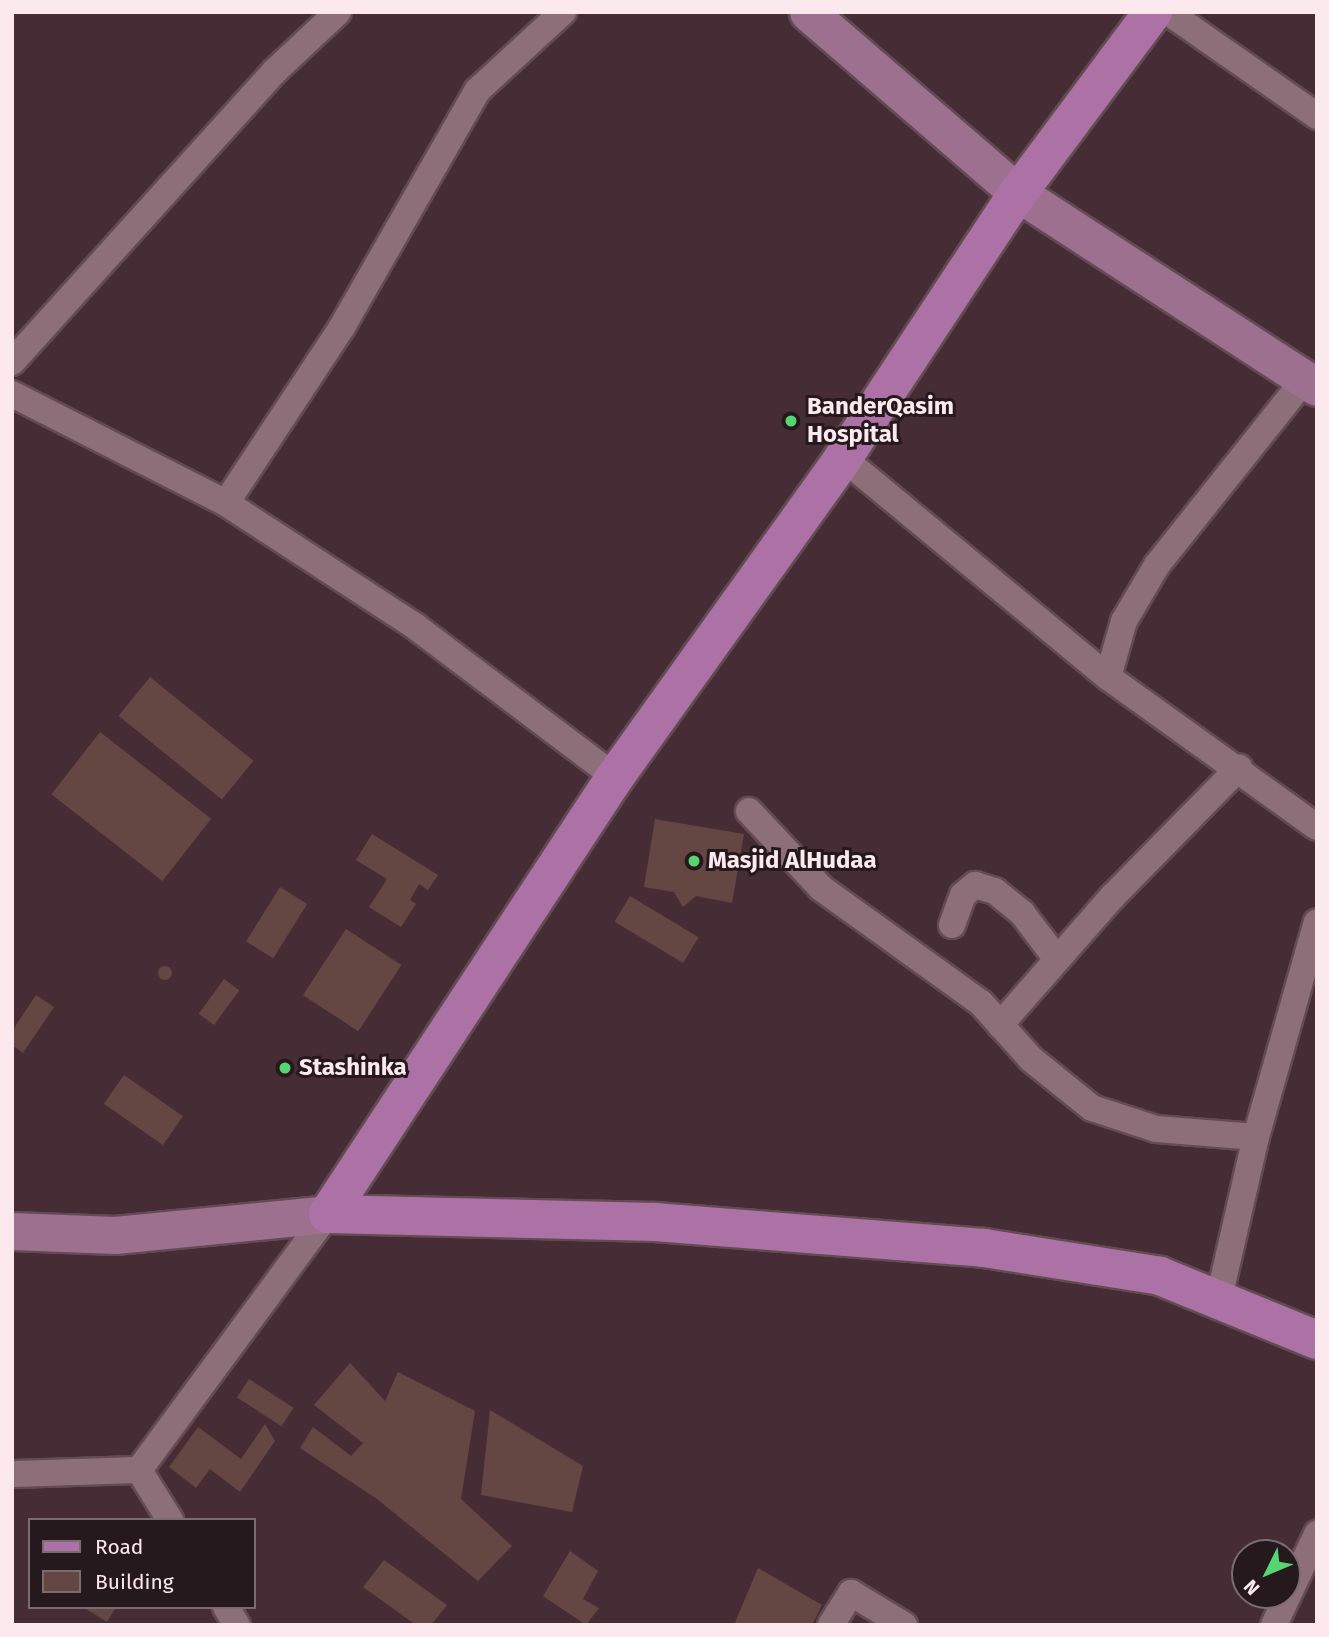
<!DOCTYPE html>
<html>
<head>
<meta charset="utf-8">
<style>
	body { margin:0 }
	#map { position:relative; width:1329px; height:1637px; overflow:hidden; background:#462d35; font-family:"Fira Sans",sans-serif }
	div>[style] { position:absolute }
	.building>* { inset:0; background:#644743; transform-origin:0 0 }
	.round { border-radius:50% }
	.roads { filter:drop-shadow(2px 0 #624b53) drop-shadow(-2px 0 #624b53) drop-shadow(0 2px #624b53) drop-shadow(0 -2px #624b53) }
	.street>* { height:26px; margin:-13px; padding:0 13px; transform-origin:13px; border-radius:13px; background:#8d6f79 }
	.secondary>* { height:37px; margin:-18.5px; padding:0 18.5px; transform-origin:18.5px; border-radius:18.5px; background:#9d708f }
	.primary>* { height:38px; margin:-19px; padding:0 19px; transform-origin:19px; border-radius:19px; background:#ad72a5 }
	.dots>* { width:19px; height:19px; translate:-50% -50%; box-sizing:border-box; border:4px solid #25191d; border-radius:50% }
	span { translate:-50% -50%; white-space:nowrap; text-align:center; line-height:1.15; -webkit-text-stroke:6px #25191d; paint-order:stroke }
	.poi-label { font-size:24px; color:#fbe9ee; font-weight:700 }
	.left { translate:0 -50%; text-align:left }
	.frame { position:absolute; inset:0; border:14px solid #fbe9ee; pointer-events:none }
	.legend { position:absolute; left:28px; top:1518px; width:228px; height:91px; box-sizing:border-box; background:#25191d; border:2px solid #7b6c71; margin:0; padding:9px 12px; list-style:none; font-size:21px; color:#fbe9ee }
	.legend li { display:flex; align-items:center; gap:14px; height:35px }
	.legend b { width:35px; border:2px solid #7b6c71 }
	.north { position:absolute; left:1231px; top:1539px; width:70px; height:70px; box-sizing:border-box; background:#25191d; border:2px solid #7b6c71; border-radius:50%; rotate:227deg; font-size:19px; font-weight:700; line-height:28px; text-align:center; color:#fbe9ee }
	.north::after { content:''; display:block; margin:auto; width:24px; height:32px; background:#57d570; clip-path:polygon(50% 0,100% 100%,50% 72%,0 100%) }
</style>
</head>
<body>
<div id="map">
	<div class="building">
		<i style="left:150px;top:677px;width:133px;height:50px;rotate:39deg"></i>
		<i style="left:100px;top:732px;width:141px;height:79px;rotate:38deg"></i>
		<i style="clip-path:polygon(655px 819px,744px 834px,732px 903px,696px 896px,683px 907px,674px 892px,644px 887px)"></i>
		<i style="clip-path:polygon(372px 834px,438px 875px,428px 890px,419px 884px,410px 900px,416px 904px,401px 927px,369px 907px,387px 879px,356px 860px)"></i>
		<i style="left:280px;top:887px;width:32px;height:64px;rotate:32deg"></i>
		<i style="left:630px;top:896px;width:80px;height:30px;rotate:31deg"></i>
		<i style="left:346px;top:929px;width:66px;height:79px;rotate:33deg"></i>
		<i class="round" style="left:158px;top:966px;width:14px;height:14px"></i>
		<i style="left:224px;top:979px;width:19px;height:43px;rotate:36deg"></i>
		<i style="clip-path:polygon(36px 995px,54px 1007px,23px 1053px,12px 1045px,12px 1031px)"></i>
		<i style="left:124px;top:1075px;width:72px;height:35px;rotate:35deg"></i>
		<i style="clip-path:polygon(350px 1363px,385px 1401px,398px 1372px,475px 1411px,461px 1499px,512px 1546px,478px 1581px,377px 1499px,300px 1448px,313px 1427px,351px 1456px,363px 1443px,314px 1405px)"></i>
		<i style="left:249px;top:1379px;width:53px;height:22px;rotate:33deg"></i>
		<i style="clip-path:polygon(490px 1410px,583px 1466px,572px 1512px,481px 1495px)"></i>
		<i style="clip-path:polygon(265px 1424px,275px 1441px,240px 1492px,210px 1469px,196px 1488px,169px 1467px,198px 1427px,241px 1459px)"></i>
		<i style="clip-path:polygon(570px 1551px,598px 1571px,583px 1599px,599px 1608px,586px 1625px,543px 1596px)"></i>
		<i style="clip-path:polygon(384px 1560px,447px 1605px,431px 1625px,416px 1625px,363px 1587px)"></i>
		<i style="clip-path:polygon(758px 1568px,822px 1605px,812px 1625px,734px 1625px)"></i>
		<i style="clip-path:polygon(83px 1607px,116px 1607px,107px 1622px)"></i>
	</div>
	<div class="roads">
		<div class="street">
			<i style="left:1168px;top:12px;width:182px;rotate:34.9deg"></i>
			<i style="left:12px;top:362px;width:392px;rotate:-47.9deg"></i>
			<i style="left:275px;top:71px;width:86px;rotate:-43.1deg"></i>
			<i style="left:12px;top:394px;width:240px;rotate:27deg"></i>
			<i style="left:226px;top:503px;width:227px;rotate:33.1deg"></i>
			<i style="left:416px;top:627px;width:249px;rotate:37deg"></i>
			<i style="left:843px;top:458px;width:344px;rotate:39.6deg"></i>
			<i style="left:1108px;top:677px;width:257px;rotate:35.7deg"></i>
			<i style="left:226px;top:503px;width:211px;rotate:-56.6deg"></i>
			<i style="left:342px;top:327px;width:272px;rotate:-60.2deg"></i>
			<i style="left:477px;top:91px;width:117px;rotate:-42.6deg"></i>
			<i style="left:1108px;top:677px;width:58px;rotate:-74.1deg"></i>
			<i style="left:1124px;top:621px;width:65px;rotate:-59.5deg"></i>
			<i style="left:1157px;top:565px;width:239px;rotate:-51.5deg"></i>
			<i style="left:749px;top:811px;width:105px;rotate:46.9deg"></i>
			<i style="left:821px;top:888px;width:197px;rotate:35.7deg"></i>
			<i style="left:981px;top:1003px;width:75px;rotate:48.2deg"></i>
			<i style="left:1031px;top:1059px;width:78px;rotate:38.8deg"></i>
			<i style="left:1092px;top:1108px;width:67px;rotate:18.2deg"></i>
			<i style="left:1156px;top:1129px;width:100px;rotate:4.6deg"></i>
			<i style="left:952px;top:925px;width:32px;rotate:-70deg"></i>
			<i style="left:963px;top:895px;width:16px;rotate:-40deg"></i>
			<i style="left:975px;top:885px;width:21px;rotate:17deg"></i>
			<i style="left:995px;top:891px;width:35px;rotate:39deg"></i>
			<i style="left:1022px;top:913px;width:56px;rotate:52.9deg"></i>
			<i style="left:1000px;top:1025px;width:171px;rotate:-48.8deg"></i>
			<i style="left:1113px;top:896px;width:180px;rotate:-45.5deg"></i>
			<i style="left:1219px;top:1298px;width:165px;rotate:-77.1deg"></i>
			<i style="left:1256px;top:1137px;width:223px;rotate:-74.2deg"></i>
			<i style="left:139px;top:1470px;width:318px;rotate:-53.6deg"></i>
			<i style="left:139px;top:1470px;width:59px;rotate:58.2deg"></i>
			<i style="left:12px;top:1474px;width:127px;rotate:-1.8deg"></i>
			<i style="left:226px;top:1607px;width:21px;rotate:59deg"></i>
			<i style="left:831px;top:1625px;width:38px;rotate:-58deg"></i>
			<i style="left:851px;top:1593px;width:62px;rotate:31.1deg"></i>
			<i style="left:1274px;top:1625px;width:101px;rotate:-64.7deg"></i>
		</div>
		<div class="secondary">
			<i style="left:808px;top:12px;width:277px;rotate:40.8deg"></i>
			<i style="left:1018px;top:193px;width:356px;rotate:33deg"></i>
			<i style="left:12px;top:1231px;width:103px;rotate:2.2deg"></i>
			<i style="left:115px;top:1235px;width:214px;rotate:-5.6deg"></i>
		</div>
		<div class="primary">
			<i style="left:328px;top:1214px;width:523px;rotate:-56.71deg"></i>
			<i style="left:615px;top:777px;width:392px;rotate:-54.4deg"></i>
			<i style="left:843px;top:458px;width:318px;rotate:-56.6deg"></i>
			<i style="left:1018px;top:193px;width:226px;rotate:-53.3deg"></i>
			<i style="left:328px;top:1214px;width:327px;rotate:1.4deg"></i>
			<i style="left:655px;top:1222px;width:330px;rotate:4.5deg"></i>
			<i style="left:984px;top:1248px;width:178px;rotate:9deg"></i>
			<i style="left:1160px;top:1276px;width:170px;rotate:22.2deg"></i>
		</div>
	</div>
	<div class="dots">
		<i style="left:791px;top:421px;background:#57d570"></i>
		<i style="left:694px;top:861px;background:#57d570"></i>
		<i style="left:285px;top:1068px;background:#57d570"></i>
	</div>
	<div class="poi-label">
		<span class="left" style="left:807px;top:421px">BanderQasim<br>Hospital</span>
		<span class="left" style="left:708px;top:861px">Masjid AlHudaa</span>
		<span class="left" style="left:299px;top:1068px">Stashinka</span>
	</div>
	<div class="frame"></div>
	<ul class="legend">
	<li><b style="height:9px;background:#ad72a5"></b>Road</li>
	<li><b style="height:19px;background:#644743"></b>Building</li>
	</ul>
	<div class="north">N</div>
</div>
</body>
</html>
